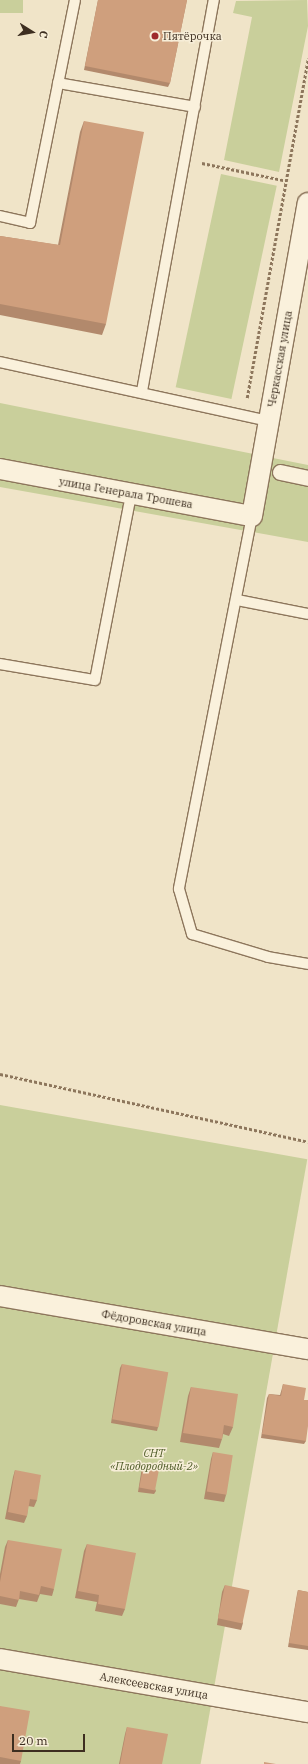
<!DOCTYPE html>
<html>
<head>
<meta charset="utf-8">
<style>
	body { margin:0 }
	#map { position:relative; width:308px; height:1764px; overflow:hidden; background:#f0e4c8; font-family:"IBM Plex Serif",serif }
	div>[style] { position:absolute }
	.green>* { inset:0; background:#c9cf9b; transform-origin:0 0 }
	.path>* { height:2.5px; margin-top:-1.25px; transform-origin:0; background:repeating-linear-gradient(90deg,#8d765c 0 3px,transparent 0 5px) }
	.roads { filter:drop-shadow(1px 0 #8d765c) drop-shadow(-1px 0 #8d765c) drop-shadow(0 1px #8d765c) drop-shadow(0 -1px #8d765c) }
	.service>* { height:10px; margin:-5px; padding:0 5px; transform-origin:5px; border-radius:5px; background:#faf1dc }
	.pedestrian>* { height:15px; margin:-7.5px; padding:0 7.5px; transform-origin:7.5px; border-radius:7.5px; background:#faf1dc }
	.minor>* { height:20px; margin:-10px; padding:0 10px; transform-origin:10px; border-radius:10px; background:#faf1dc }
	.wall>* { inset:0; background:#b2896c }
	.building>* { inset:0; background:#cf9f7d; transform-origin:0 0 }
	.dots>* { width:11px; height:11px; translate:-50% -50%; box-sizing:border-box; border:2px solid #f7eed8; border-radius:50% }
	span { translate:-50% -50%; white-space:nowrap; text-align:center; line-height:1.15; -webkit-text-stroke:3px #f7eed8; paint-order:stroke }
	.poi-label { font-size:11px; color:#3d2e20 }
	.left { translate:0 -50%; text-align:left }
	.street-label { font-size:11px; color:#3d2e20 }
	.park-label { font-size:11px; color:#4d5a26; font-style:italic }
	.north { position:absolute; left:12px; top:12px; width:40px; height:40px; -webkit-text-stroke:3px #f7eed8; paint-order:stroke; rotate:101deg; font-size:11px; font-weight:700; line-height:16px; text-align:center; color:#3d2e20 }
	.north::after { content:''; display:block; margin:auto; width:14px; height:18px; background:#3d2e20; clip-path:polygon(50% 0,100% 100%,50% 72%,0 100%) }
	.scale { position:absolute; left:12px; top:1734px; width:73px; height:18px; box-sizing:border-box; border:2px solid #3d2e20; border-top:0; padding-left:5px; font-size:12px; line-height:14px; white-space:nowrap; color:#3d2e20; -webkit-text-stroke:3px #f7eed8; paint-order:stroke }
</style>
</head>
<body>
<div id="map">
	<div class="green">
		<i style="left:0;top:0;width:23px;height:13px"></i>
		<i style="clip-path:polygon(307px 0,308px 26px,279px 172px,224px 160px,252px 17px,233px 13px,236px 1px)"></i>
		<i style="left:221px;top:174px;width:57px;height:218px;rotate:12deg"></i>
		<i style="clip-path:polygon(0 403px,308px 465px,308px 542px,0 487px)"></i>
		<i style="left:0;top:1105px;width:312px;height:659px;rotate:10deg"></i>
	</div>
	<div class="path">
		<i style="left:202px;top:163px;width:83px;rotate:11.9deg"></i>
		<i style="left:247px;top:398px;width:345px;rotate:-79.8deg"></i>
		<i style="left:0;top:1074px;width:315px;rotate:12.4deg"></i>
	</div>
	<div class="roads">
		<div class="service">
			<i style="left:58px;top:83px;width:139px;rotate:9.9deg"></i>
			<i style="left:0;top:216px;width:31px;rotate:13deg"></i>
			<i style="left:30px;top:223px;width:227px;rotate:-78.6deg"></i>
			<i style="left:0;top:362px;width:274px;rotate:12.4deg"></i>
			<i style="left:142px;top:391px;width:398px;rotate:-79.6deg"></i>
			<i style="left:252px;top:516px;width:380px;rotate:101.1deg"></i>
			<i style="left:179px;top:889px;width:47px;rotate:73.9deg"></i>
			<i style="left:192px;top:934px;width:79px;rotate:16.8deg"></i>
			<i style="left:268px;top:957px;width:41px;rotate:9.9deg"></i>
			<i style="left:237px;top:600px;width:72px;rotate:11.2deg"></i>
			<i style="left:0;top:664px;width:96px;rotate:9.6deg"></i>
			<i style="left:95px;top:680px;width:189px;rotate:-79deg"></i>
		</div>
		<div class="pedestrian">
			<i style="left:280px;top:472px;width:29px;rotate:12deg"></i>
		</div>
		<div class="minor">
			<i style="left:0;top:469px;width:256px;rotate:10.6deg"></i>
			<i style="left:252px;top:516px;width:318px;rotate:-79.9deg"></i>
			<i style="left:0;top:1296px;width:313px;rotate:9.8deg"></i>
			<i style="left:0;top:1659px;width:313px;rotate:9.8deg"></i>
		</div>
	</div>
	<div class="wall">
		<i style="clip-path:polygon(98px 0,187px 0,170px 83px,168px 87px,84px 70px)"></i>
		<i style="clip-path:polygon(84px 121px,106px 324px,102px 335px,0 315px,0 236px,58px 245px,80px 132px)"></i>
		<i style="clip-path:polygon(122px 1364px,158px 1427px,157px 1431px,111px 1423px,120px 1368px)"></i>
		<i style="clip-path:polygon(283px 1384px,304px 1400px,306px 1441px,304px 1444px,261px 1438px,267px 1398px,269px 1394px,280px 1395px,282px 1388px)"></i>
		<i style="clip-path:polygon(191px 1387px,233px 1427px,229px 1436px,223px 1434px,222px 1439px,219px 1448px,180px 1442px,188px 1396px)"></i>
		<i style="clip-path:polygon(213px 1452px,226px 1495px,224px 1502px,204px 1499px,211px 1459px)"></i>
		<i style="clip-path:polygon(144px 1463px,156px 1491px,154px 1494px,138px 1492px,142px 1467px)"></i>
		<i style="clip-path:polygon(15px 1470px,37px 1500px,34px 1507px,28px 1506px,27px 1516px,24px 1523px,5px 1519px,13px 1477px)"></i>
		<i style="clip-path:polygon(8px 1540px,54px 1589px,52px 1596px,40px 1594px,37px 1602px,19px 1599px,16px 1607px,0 1604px,0 1574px,5px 1547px)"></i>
		<i style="clip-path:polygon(87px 1544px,125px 1609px,122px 1616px,95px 1611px,97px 1602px,75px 1598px,84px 1551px)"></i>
		<i style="clip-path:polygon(225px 1585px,243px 1623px,241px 1630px,217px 1625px,222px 1592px)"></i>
		<i style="clip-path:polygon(298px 1590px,308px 1592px,308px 1650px,288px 1647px,297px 1594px)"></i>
		<i style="clip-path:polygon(0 1706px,21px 1761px,20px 1764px,0 1764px)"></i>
		<i style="clip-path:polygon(127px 1727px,162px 1764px,119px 1764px,125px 1734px)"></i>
	</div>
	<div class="building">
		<i style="clip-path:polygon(98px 0,187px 0,170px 83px,85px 66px)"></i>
		<i style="clip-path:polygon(84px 121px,144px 132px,106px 324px,0 304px,0 236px,60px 245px)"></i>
		<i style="left:122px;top:1364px;width:47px;height:56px;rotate:10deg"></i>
		<i style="clip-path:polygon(283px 1384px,306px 1388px,304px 1400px,308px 1400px,308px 1426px,306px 1441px,262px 1434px,269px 1394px,281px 1396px)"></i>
		<i style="clip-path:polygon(191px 1387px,238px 1394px,233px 1427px,224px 1425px,222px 1439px,183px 1433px)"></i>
		<i style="left:213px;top:1452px;width:20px;height:40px;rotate:9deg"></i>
		<i style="left:144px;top:1463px;width:16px;height:25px;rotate:11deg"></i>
		<i style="clip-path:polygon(15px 1470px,41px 1475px,37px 1500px,30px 1499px,27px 1516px,8px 1512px)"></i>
		<i style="clip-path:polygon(8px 1540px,62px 1549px,54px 1589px,41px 1586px,39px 1595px,20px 1591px,19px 1600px,0 1596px,0 1582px)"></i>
		<i style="clip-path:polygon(87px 1544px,136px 1553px,125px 1609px,98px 1604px,99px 1595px,78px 1591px)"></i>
		<i style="left:225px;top:1585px;width:25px;height:34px;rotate:12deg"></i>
		<i style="clip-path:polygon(298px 1590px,308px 1592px,308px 1646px,289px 1643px)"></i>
		<i style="clip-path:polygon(0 1706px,30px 1711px,21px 1761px,0 1757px)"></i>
		<i style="clip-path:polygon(127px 1727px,168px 1734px,162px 1764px,120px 1764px)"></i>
		<i style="clip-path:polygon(264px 1762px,276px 1764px,264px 1764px)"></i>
	</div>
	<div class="dots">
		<i style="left:155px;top:36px;background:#9e2a2b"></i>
	</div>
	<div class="poi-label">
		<span class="left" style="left:163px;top:36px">Пятёрочка</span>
	</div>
	<div class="street-label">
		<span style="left:280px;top:359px;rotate:-80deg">Черкасская улица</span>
		<span style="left:126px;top:493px;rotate:10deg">улица Генерала Трошева</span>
		<span style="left:154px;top:1323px;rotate:10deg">Фёдоровская улица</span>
		<span style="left:154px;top:1686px;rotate:10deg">Алексеевская улица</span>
	</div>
	<div class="park-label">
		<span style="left:154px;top:1460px">СНТ<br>«Плодородный-2»</span>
	</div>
	<div class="north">С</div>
	<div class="scale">20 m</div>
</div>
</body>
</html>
